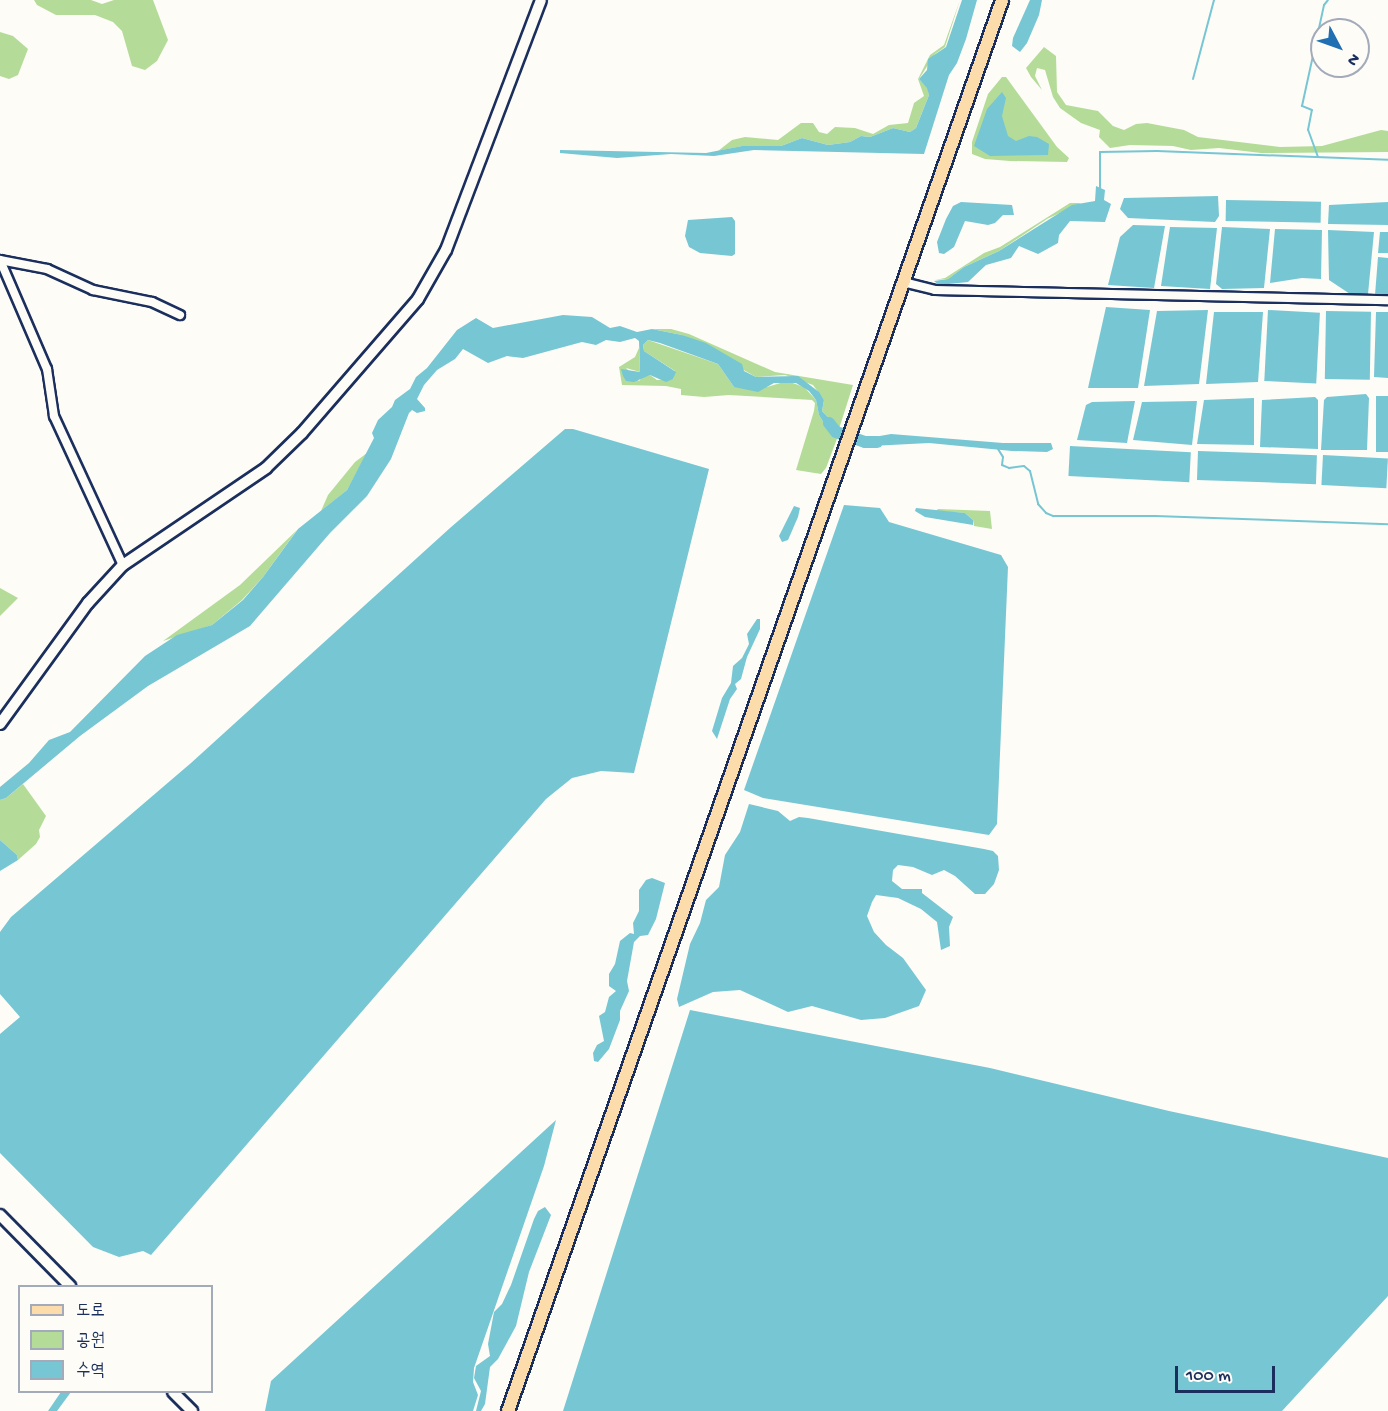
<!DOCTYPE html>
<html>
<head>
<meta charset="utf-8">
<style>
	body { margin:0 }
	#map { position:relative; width:1388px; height:1411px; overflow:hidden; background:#fdfcf7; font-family:"Gochi Hand","Poor Story",sans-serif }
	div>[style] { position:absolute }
	.green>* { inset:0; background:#b4dc98 }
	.water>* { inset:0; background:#77c6d3; transform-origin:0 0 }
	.stream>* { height:2px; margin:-1px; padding:0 1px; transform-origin:1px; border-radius:1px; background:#77c6d3 }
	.river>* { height:12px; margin:-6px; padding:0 6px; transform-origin:6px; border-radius:6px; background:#77c6d3 }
	.roads { filter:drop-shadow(2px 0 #1b2f5e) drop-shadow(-2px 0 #1b2f5e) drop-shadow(0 2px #1b2f5e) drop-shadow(0 -2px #1b2f5e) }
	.street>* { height:8px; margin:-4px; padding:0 4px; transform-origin:4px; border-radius:4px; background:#fdfcf7 }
	.secondary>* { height:10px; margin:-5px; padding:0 5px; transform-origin:5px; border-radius:5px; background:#fdfcf7 }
	.primary>* { height:12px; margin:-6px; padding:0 6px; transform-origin:6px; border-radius:6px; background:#fddcac }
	span { translate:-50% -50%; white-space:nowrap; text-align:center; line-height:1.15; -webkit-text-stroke:6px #fdfcf7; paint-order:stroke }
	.legend { position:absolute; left:18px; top:1285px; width:195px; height:108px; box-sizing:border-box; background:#fdfcf7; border:2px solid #a3aaba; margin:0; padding:8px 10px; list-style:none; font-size:18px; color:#1b2f5e }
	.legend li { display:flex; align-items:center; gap:12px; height:30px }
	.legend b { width:30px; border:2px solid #a3aaba }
	.north { position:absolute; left:1310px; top:18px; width:60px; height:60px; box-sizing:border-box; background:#fdfcf7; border:2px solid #a3aaba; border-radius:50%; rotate:131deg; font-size:16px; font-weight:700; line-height:24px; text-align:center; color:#1b2f5e }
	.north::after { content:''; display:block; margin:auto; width:21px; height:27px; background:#1f6fb2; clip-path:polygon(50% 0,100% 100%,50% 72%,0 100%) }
	.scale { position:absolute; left:1175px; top:1366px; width:100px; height:27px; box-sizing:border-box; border:3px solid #1b2f5e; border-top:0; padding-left:8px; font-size:18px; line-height:21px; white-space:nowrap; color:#1b2f5e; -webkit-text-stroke:4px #fdfcf7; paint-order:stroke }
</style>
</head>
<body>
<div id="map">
	<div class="green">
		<i style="clip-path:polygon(34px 0,91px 0,102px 4px,114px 0,153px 0,168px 40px,157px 61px,145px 70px,132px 66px,122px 31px,113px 22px,95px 15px,56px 15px,37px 5px)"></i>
		<i style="clip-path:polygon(960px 0,945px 47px,935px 54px,919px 79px,928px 88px,929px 95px,916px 128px,910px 132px,893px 128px,870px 137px,861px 136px,850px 142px,828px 145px,802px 138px,781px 146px,742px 146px,718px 151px,732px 140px,745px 137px,778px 140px,801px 123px,813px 123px,819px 132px,827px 134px,835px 127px,855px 128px,873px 134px,889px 125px,908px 123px,914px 103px,924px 96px,918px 79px,930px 55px,944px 45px)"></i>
		<i style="clip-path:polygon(0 32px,13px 36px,28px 49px,18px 75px,9px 79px,0 76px)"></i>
		<i style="clip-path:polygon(1044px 47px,1056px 56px,1057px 92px,1066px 105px,1098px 111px,1113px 126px,1124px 130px,1136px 124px,1147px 123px,1184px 130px,1198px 137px,1280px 147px,1322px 146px,1381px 130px,1388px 131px,1388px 152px,1261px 153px,1219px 148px,1191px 150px,1173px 146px,1130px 145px,1110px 148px,1099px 137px,1100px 130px,1081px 123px,1060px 108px,1053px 97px,1045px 70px,1037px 68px,1035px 76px,1042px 90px,1031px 77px,1026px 68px)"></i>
		<i style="clip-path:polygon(1002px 77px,1006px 77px,1057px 147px,1069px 158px,1067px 162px,1010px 161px,985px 159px,972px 154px,972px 142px,988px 94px)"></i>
		<i style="clip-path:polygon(1070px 203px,1081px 203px,1047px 219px,999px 251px,964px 267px,948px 279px,935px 280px,945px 278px,984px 253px,1000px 247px)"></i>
		<i style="clip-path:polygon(652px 329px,671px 329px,689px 334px,775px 372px,853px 385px,839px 429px,822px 411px,824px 400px,813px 385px,785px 375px,756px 377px,682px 335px)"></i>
		<i style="clip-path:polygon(648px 340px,718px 364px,734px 387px,767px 387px,787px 381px,804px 387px,816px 400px,819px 415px,825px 425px,838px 436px,826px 468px,821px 474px,796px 470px,814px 411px,815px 403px,812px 400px,729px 395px,704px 397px,681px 395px,681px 389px,666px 386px,622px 385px,619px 367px,635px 357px,639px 348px,640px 372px,626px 368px,639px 381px,643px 376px,650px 375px,657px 380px,673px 379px,675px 371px,644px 351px,643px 345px)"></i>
		<i style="clip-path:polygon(367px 453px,347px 490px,321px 511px,328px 495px,355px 462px)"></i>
		<i style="clip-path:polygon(938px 509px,990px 511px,992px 529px,974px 526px,973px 520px,965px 513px,936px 511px)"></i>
		<i style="clip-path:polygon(297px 530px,263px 577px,242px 600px,212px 625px,163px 641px,240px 585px)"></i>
		<i style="clip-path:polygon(0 588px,18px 598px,0 616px)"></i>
		<i style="clip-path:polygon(23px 784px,46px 816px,39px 830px,40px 837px,36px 844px,18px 860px,17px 855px,0 840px,0 800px,6px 798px)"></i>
	</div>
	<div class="water">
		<i style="clip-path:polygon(962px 0,977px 0,966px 39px,957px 63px,949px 75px,924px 154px,754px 150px,714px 156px,671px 154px,617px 158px,560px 153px,560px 150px,706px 153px,742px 146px,781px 146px,802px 138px,828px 145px,850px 142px,861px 136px,870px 137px,893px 128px,910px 132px,916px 128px,929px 95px,927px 88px,919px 79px,927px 70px,928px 59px,946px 47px)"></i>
		<i style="clip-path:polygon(1030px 0,1042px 0,1039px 15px,1027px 43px,1020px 52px,1012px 46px,1013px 38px)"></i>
		<i style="clip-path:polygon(1002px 92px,1006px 98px,1002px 116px,1008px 136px,1016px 141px,1029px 136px,1037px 137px,1049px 144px,1048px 155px,990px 156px,974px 146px,987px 109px)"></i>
		<i style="clip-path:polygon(1096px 186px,1105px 190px,1104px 200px,1111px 204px,1105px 222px,1070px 221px,1059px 235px,1058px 243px,1038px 254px,1019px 246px,1011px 258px,986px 265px,968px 282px,939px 285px,934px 281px,948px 279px,964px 267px,999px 251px,1072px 205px,1095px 201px)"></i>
		<i style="clip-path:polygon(1218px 196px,1219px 216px,1215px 222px,1128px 218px,1120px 209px,1124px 198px)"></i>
		<i style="left:1226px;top:200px;width:95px;height:21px;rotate:1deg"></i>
		<i style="clip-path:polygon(961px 202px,1012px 205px,1014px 215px,1003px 215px,995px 223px,988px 225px,965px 221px,954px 247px,944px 254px,939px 253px,937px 242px,946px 219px,953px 206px)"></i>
		<i style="clip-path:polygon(1388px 202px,1388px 225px,1328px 224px,1329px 205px)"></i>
		<i style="clip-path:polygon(732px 217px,735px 221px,735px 254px,732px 256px,700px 253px,689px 247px,685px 236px,688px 220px)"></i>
		<i style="clip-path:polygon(1133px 225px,1165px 226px,1154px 288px,1108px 285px,1120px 237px)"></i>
		<i style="clip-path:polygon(1170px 227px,1217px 228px,1210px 289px,1161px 286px)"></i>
		<i style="clip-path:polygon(1222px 227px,1270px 229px,1264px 288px,1222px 289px,1216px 284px)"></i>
		<i style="clip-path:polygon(1275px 229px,1322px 230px,1321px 279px,1302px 278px,1270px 283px)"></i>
		<i style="clip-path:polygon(1328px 230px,1374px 232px,1368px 294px,1350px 294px,1329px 280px)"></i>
		<i style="clip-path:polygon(1380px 232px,1388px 232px,1388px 253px,1378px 253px)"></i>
		<i style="clip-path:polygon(1378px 257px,1388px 258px,1388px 295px,1375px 295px)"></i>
		<i style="clip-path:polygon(1106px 307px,1150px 310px,1138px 388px,1088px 388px)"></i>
		<i style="clip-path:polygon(1208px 310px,1199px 384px,1144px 386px,1157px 311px)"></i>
		<i style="left:1268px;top:310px;width:52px;height:71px;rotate:3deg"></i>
		<i style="left:1326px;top:311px;width:45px;height:68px;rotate:1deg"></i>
		<i style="clip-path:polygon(1214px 312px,1263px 312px,1258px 382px,1206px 384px)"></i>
		<i style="clip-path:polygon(1376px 312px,1388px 312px,1388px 378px,1374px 377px)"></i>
		<i style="clip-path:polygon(563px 315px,592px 317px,610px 328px,620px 326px,637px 332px,652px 329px,682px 335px,706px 343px,742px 364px,744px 371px,756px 377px,798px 376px,819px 392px,824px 400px,822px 411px,841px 431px,838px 436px,825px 425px,819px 415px,816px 400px,809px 391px,796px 383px,774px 383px,758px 392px,734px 387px,718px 364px,660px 343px,648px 340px,643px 345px,644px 351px,676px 372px,673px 379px,666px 382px,650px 375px,634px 382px,626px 381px,623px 376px,621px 369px,640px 372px,639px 341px,635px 338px,620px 342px,606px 340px,596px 345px,582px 342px,523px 358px,507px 356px,488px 363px,463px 349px,455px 359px,437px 370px,424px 385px,417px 399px,425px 408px,425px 411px,417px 413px,412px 410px,409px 413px,391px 459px,367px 496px,330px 533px,250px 626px,148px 686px,80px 736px,6px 798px,0 800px,0 787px,29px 763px,49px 740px,70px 732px,145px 656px,177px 635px,212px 625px,243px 600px,263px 577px,298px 529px,347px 490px,374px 438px,372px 433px,378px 420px,392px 407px,395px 400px,410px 389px,416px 377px,427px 368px,457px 330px,476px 318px,493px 328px)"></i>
		<i style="clip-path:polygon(1366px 394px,1369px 398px,1367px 450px,1321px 450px,1324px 400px,1327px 397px)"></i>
		<i style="left:1388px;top:396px;width:56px;height:12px;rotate:90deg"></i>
		<i style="clip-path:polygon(1315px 397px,1318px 400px,1318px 449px,1260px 447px,1262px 400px)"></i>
		<i style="clip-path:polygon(1254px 398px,1254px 445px,1197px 444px,1204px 400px)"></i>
		<i style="clip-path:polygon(1135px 401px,1127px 443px,1077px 440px,1086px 405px,1092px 402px)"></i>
		<i style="clip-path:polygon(1197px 401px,1192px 445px,1133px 440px,1142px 402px)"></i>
		<i style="clip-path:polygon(565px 429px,573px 429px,709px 469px,634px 773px,601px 771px,572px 778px,546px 799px,151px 1255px,143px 1251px,119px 1257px,93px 1247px,0 1153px,0 1034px,20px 1017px,0 994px,0 932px,11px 917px,191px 763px,450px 528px)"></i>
		<i style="clip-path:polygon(891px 434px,1003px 443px,1051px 443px,1053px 449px,1047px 452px,1012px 451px,929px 443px,871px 446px,863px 444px,863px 439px)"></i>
		<i style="left:1070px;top:446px;width:121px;height:30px;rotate:3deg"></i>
		<i style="left:1198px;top:451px;width:119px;height:29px;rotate:2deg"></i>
		<i style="left:1323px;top:455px;width:65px;height:30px;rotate:3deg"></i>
		<i style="clip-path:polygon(844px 505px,880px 508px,889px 522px,1001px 555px,1008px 567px,997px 824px,989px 835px,763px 798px,744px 790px)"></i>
		<i style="clip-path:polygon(794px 506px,800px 508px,798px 517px,788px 540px,782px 542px,779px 536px)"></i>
		<i style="clip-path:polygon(916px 508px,965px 513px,973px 520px,973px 525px,925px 517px,915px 511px)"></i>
		<i style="clip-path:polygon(757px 619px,760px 619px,760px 629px,747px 657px,741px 679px,735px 684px,737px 689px,730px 699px,717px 739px,712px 731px,722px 698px,731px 683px,733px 666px,742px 658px,749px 644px,747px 634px)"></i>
		<i style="clip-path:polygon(749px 804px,778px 811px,790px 821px,799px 817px,808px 818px,984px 849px,993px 851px,998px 856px,999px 870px,994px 884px,985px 894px,975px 894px,955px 876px,944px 870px,932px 875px,913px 867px,898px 865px,893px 870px,892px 881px,902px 889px,922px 889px,922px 893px,953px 917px,949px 927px,950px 946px,941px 950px,937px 922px,921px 909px,898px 898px,876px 895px,872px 902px,867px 916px,874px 932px,886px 945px,903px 958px,926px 990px,919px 1006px,885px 1018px,861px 1020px,812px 1006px,788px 1012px,740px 990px,713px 992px,679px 1007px,677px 999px,690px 944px,700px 923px,706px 900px,719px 887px,725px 855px,740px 832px)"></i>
		<i style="clip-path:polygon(0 840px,17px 855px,18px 860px,0 871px)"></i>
		<i style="clip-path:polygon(652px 878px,665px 883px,656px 919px,648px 935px,640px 936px,634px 942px,627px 981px,629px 991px,620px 1011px,620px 1020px,609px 1049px,598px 1062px,594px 1061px,593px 1053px,597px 1045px,604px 1041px,599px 1016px,605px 1012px,609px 997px,616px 991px,609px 986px,609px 974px,615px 964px,620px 941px,630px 933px,634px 934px,633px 923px,639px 911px,639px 890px,646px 880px)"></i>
		<i style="clip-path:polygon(690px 1010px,990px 1068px,1169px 1111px,1388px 1158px,1388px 1296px,1282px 1411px,563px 1411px)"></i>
		<i style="clip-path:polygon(556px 1120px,544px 1166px,474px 1368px,473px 1382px,478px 1395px,473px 1411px,265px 1411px,271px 1381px)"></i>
		<i style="clip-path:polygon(545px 1207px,551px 1215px,529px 1272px,516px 1326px,498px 1359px,490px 1367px,485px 1404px,481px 1411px,476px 1411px,481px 1391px,474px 1378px,476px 1366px,490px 1356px,488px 1344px,494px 1312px,502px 1304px,511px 1285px,534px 1219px,538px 1211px)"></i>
		<i style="clip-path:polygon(61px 1392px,71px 1392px,57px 1411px,48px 1411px)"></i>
	</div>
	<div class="stream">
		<i style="left:1193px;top:79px;width:82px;rotate:-75.1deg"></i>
		<i style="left:1318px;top:157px;width:29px;rotate:-110deg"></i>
		<i style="left:1308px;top:130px;width:20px;rotate:-79deg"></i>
		<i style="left:1312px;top:110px;width:11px;rotate:-158deg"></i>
		<i style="left:1302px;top:106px;width:103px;rotate:-77.7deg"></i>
		<i style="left:1324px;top:5px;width:6px;rotate:-51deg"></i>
		<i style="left:1100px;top:188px;width:36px;rotate:-90deg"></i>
		<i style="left:1100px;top:152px;width:57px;rotate:-1deg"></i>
		<i style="left:1157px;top:151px;width:231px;rotate:2.2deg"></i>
		<i style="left:998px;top:449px;width:9px;rotate:58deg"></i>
		<i style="left:1003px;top:457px;width:8px;rotate:97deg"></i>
		<i style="left:1002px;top:465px;width:8px;rotate:23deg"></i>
		<i style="left:1009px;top:468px;width:15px;rotate:-8deg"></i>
		<i style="left:1024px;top:466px;width:8px;rotate:40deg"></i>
		<i style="left:1030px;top:471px;width:34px;rotate:76deg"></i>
		<i style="left:1038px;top:504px;width:12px;rotate:48deg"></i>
		<i style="left:1046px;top:513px;width:8px;rotate:23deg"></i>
		<i style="left:1053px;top:516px;width:102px"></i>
		<i style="left:1155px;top:516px;width:233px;rotate:2deg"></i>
	</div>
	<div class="river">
		<i style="left:829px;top:423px;width:11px;rotate:52deg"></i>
		<i style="left:836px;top:432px;width:31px;rotate:19deg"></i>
		<i style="left:865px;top:442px;width:12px"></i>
	</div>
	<div class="roads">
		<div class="street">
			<i style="left:0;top:260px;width:119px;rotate:66.7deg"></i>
			<i style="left:47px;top:369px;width:48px;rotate:81.5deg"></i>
			<i style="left:54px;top:416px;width:164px;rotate:65.2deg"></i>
			<i style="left:0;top:260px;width:48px;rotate:10.8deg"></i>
			<i style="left:47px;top:269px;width:51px;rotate:24.5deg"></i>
			<i style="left:93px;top:290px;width:60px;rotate:11.5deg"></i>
			<i style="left:152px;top:302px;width:31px;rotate:25deg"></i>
			<i style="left:903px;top:282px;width:33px;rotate:14deg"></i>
			<i style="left:935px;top:290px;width:453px;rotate:1.3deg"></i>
		</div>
		<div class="secondary">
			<i style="left:0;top:724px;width:150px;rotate:-54deg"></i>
			<i style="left:88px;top:603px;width:52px;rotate:-47.4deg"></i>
			<i style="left:123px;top:565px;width:173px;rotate:-34.1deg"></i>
			<i style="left:266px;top:468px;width:50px;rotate:-44.2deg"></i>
			<i style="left:302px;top:433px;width:177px;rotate:-49.1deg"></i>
			<i style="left:418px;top:299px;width:56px;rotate:-60.3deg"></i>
			<i style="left:446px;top:250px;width:267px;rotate:-69.2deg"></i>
			<i style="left:0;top:1215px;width:100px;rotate:45.4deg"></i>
			<i style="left:173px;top:1392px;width:27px;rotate:45deg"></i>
		</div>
		<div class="primary">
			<i style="left:508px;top:1411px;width:1495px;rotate:-70.7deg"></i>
		</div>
	</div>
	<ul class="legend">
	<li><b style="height:8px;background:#fddcac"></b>도로</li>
	<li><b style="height:16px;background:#b4dc98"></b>공원</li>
	<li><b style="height:16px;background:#77c6d3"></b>수역</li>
	</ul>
	<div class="north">N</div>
	<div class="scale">100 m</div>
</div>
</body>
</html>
